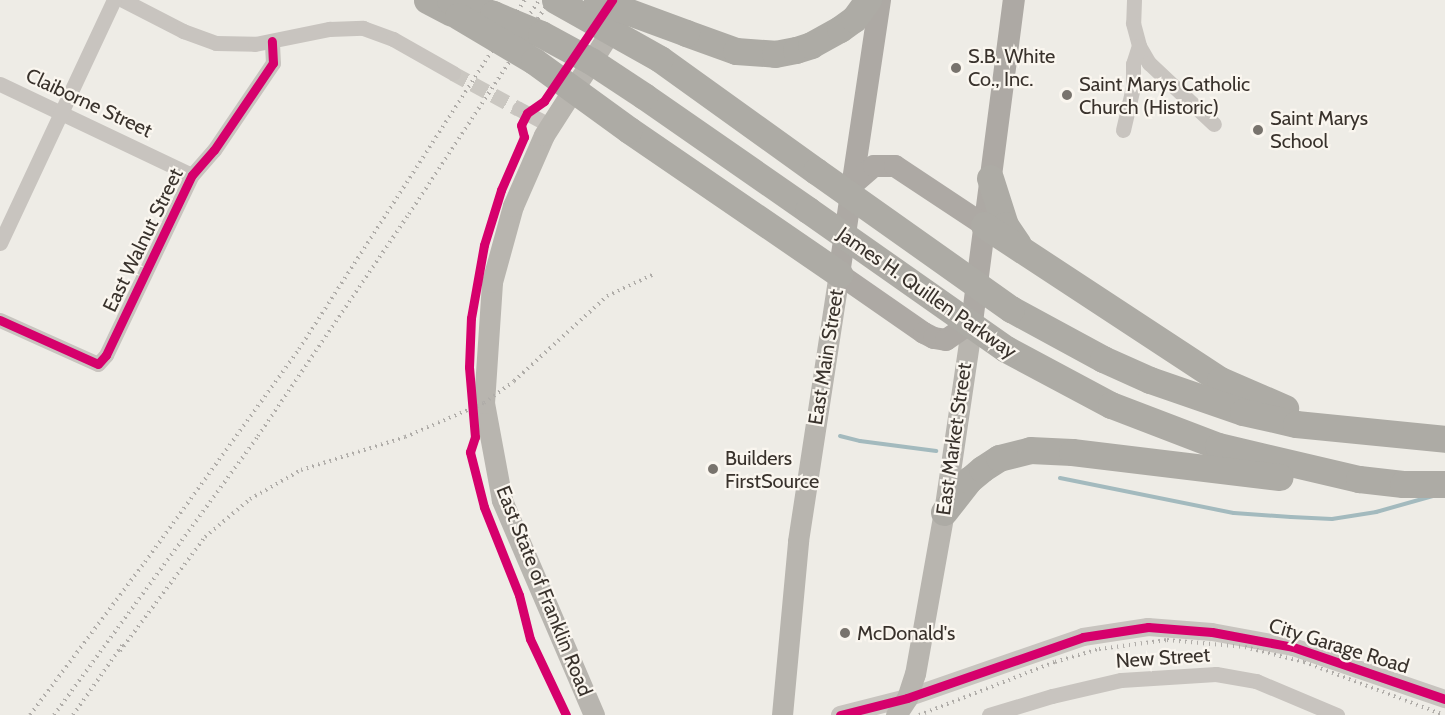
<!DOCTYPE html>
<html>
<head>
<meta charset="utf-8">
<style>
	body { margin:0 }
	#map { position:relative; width:1445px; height:715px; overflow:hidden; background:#eeece6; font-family:Cabin,sans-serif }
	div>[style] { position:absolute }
	.stream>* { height:4px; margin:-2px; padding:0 2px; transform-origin:2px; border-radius:2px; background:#a3babe }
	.minor-tunnel>* { height:15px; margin-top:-7.5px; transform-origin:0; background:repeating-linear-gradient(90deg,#cac7c1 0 15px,transparent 0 23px) }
	.minor>* { height:15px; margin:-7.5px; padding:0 7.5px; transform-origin:7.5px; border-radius:7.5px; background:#c8c4bf }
	.tertiary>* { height:18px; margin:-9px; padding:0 9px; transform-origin:9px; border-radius:9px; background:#c8c4bf }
	.secondary>* { height:21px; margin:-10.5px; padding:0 10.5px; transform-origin:10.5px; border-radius:10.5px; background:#b8b5af }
	.primary>* { height:22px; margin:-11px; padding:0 11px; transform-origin:11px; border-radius:11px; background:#ada9a4 }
	.motorway>* { height:27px; margin:-13.5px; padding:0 13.5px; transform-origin:13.5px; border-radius:13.5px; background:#adaba5 }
	.rail>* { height:4px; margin-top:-2px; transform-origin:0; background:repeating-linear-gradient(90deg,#b0ada9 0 1.5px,transparent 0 6px) }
	.motorway-bridge>* { height:27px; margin:-13.5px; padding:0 13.5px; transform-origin:13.5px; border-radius:13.5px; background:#adaba5 }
	.cycleway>* { height:9px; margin:-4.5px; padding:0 4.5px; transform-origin:4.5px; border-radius:4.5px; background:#d6006c }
	.dots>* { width:16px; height:16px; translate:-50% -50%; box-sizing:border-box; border:3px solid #faf6ef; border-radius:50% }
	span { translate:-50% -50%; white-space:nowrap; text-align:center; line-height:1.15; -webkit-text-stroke:4.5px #faf6ef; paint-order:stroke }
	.poi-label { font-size:20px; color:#39322c }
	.left { translate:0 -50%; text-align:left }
	.street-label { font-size:20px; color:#39322c }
</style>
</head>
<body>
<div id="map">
	<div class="stream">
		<i style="left:840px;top:436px;width:21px;rotate:14deg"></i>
		<i style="left:860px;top:441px;width:77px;rotate:7.5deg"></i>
		<i style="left:1060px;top:478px;width:177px;rotate:11.4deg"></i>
		<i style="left:1234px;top:513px;width:57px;rotate:4deg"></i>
		<i style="left:1291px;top:517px;width:41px;rotate:2.8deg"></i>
		<i style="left:1332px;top:519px;width:45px;rotate:-9deg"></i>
		<i style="left:1376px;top:512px;width:59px;rotate:-15.7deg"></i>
	</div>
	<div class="minor-tunnel">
		<i style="left:453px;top:73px;width:75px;rotate:28.6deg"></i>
	</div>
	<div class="minor">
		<i style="left:123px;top:0;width:68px;rotate:27.3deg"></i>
		<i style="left:183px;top:31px;width:35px;rotate:20deg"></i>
		<i style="left:216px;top:43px;width:39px;rotate:1deg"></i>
		<i style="left:255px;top:44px;width:76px;rotate:-11.5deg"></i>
		<i style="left:329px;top:29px;width:34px;rotate:-2deg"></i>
		<i style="left:363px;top:28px;width:32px;rotate:20deg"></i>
		<i style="left:393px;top:39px;width:69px;rotate:29.5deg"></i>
		<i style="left:1134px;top:0;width:23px;rotate:92deg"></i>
		<i style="left:1133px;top:23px;width:24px;rotate:75deg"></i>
		<i style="left:1139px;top:46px;width:20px;rotate:60deg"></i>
		<i style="left:1149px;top:63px;width:89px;rotate:43.2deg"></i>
		<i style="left:0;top:84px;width:212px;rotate:25.4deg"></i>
		<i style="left:519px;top:109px;width:34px;rotate:28deg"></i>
		<i style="left:1123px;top:130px;width:44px;rotate:-76.9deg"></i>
		<i style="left:1133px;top:87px;width:23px;rotate:-90deg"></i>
		<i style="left:1133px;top:64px;width:19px;rotate:-72deg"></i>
		<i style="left:0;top:243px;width:268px;rotate:-64.9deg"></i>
		<i style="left:0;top:320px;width:107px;rotate:24.2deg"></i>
		<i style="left:98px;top:364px;width:12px;rotate:-48deg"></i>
		<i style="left:106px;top:355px;width:199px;rotate:-64.5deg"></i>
		<i style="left:192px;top:175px;width:33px;rotate:-49deg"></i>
		<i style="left:214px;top:150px;width:105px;rotate:-55.9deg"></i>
		<i style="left:273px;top:63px;width:22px;rotate:-93deg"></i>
		<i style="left:989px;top:715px;width:66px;rotate:-16.8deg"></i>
		<i style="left:1052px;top:696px;width:71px;rotate:-13.1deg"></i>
		<i style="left:1121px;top:680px;width:95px;rotate:-3.6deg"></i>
		<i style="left:1216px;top:674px;width:41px;rotate:9.9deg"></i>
		<i style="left:1256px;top:681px;width:88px;rotate:22.8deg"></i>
	</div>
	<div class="tertiary">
		<i style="left:840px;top:715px;width:69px;rotate:-14.2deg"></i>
		<i style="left:907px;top:698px;width:186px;rotate:-19.1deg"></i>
		<i style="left:1083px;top:637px;width:66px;rotate:-8.7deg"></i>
		<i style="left:1148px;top:627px;width:64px;rotate:4.5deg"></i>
		<i style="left:1212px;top:632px;width:82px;rotate:10.5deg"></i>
		<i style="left:1293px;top:647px;width:161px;rotate:18.9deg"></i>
	</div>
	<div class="secondary">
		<i style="left:594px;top:715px;width:234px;rotate:-113.2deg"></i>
		<i style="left:502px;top:500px;width:99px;rotate:-100.5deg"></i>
		<i style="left:484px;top:403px;width:121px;rotate:-86.2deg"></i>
		<i style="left:492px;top:282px;width:79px;rotate:-74.6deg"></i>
		<i style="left:513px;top:206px;width:77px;rotate:-66.4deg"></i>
		<i style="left:544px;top:135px;width:139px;rotate:-57.3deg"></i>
		<i style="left:782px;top:715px;width:175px;rotate:-84.7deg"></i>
		<i style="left:798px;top:541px;width:270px;rotate:-81.3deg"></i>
		<i style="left:896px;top:715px;width:20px;rotate:-57deg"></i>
		<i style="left:907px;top:698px;width:25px;rotate:-72deg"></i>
		<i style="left:915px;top:674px;width:165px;rotate:-79.9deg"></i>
		<i style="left:944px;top:512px;width:192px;rotate:-81.6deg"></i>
	</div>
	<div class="primary">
		<i style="left:880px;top:0;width:277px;rotate:98.5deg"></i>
		<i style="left:839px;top:274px;width:103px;rotate:34.8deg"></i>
		<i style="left:924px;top:333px;width:11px;rotate:27deg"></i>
		<i style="left:934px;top:338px;width:12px;rotate:9deg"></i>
		<i style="left:946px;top:340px;width:32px;rotate:-35deg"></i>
		<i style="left:972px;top:322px;width:325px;rotate:-82.6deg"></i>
		<i style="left:852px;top:185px;width:29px;rotate:-41deg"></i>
		<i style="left:874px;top:166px;width:21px"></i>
		<i style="left:895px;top:166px;width:107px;rotate:33.5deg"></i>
	</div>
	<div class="motorway">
		<i style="left:427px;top:0;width:27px;rotate:28deg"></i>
		<i style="left:686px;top:33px;width:53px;rotate:19.8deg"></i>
		<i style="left:736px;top:51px;width:39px;rotate:4deg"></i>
		<i style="left:775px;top:54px;width:21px;rotate:-11deg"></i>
		<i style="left:796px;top:50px;width:16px;rotate:-18deg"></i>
		<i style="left:811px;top:45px;width:33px;rotate:-29deg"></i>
		<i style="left:840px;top:29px;width:17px;rotate:-36deg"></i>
		<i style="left:854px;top:19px;width:24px;rotate:-54deg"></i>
		<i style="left:660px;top:59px;width:192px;rotate:35.7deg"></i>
		<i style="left:644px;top:96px;width:200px;rotate:34.8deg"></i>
		<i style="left:629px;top:130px;width:255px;rotate:34.4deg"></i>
		<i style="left:990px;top:178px;width:49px;rotate:72.3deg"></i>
		<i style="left:1005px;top:225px;width:23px;rotate:56deg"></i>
		<i style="left:984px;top:225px;width:282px;rotate:33.3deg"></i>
		<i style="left:1220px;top:380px;width:71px;rotate:23.3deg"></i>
		<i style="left:1011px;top:309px;width:105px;rotate:28.5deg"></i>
		<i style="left:1103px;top:359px;width:51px;rotate:24.1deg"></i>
		<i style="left:1150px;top:380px;width:98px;rotate:19deg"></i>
		<i style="left:1243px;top:412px;width:54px;rotate:12.8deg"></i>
		<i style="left:1296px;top:424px;width:150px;rotate:5.7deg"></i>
		<i style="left:1006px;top:349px;width:119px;rotate:28.1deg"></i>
		<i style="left:1111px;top:405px;width:115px;rotate:21deg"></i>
		<i style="left:1218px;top:446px;width:145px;rotate:13.2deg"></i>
		<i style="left:1359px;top:479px;width:44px;rotate:6.5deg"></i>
		<i style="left:1403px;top:484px;width:42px"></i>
		<i style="left:944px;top:512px;width:41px;rotate:-52deg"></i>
		<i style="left:969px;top:480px;width:17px;rotate:-40deg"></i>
		<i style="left:982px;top:469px;width:20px;rotate:-33deg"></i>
		<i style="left:999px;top:458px;width:32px;rotate:-14deg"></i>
		<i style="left:1030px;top:450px;width:42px;rotate:2.7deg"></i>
		<i style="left:1072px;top:452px;width:209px;rotate:6.9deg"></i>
	</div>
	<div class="rail">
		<i style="left:517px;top:33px;width:40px;rotate:-56deg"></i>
		<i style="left:120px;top:651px;width:142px;rotate:-53.3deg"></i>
		<i style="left:205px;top:537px;width:59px;rotate:-40.2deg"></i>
		<i style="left:250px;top:499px;width:59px;rotate:-29.6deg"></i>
		<i style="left:301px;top:470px;width:109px;rotate:-17.6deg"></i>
		<i style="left:405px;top:437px;width:86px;rotate:-23.3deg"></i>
		<i style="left:484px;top:403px;width:37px;rotate:-36deg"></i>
		<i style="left:514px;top:381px;width:126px;rotate:-42.4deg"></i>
		<i style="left:607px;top:296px;width:52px;rotate:-25.1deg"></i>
		<i style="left:30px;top:715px;width:191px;rotate:-53.1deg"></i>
		<i style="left:145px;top:562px;width:263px;rotate:-54.1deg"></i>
		<i style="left:299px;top:349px;width:416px;rotate:-57.1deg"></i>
		<i style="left:54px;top:715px;width:346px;rotate:-53.8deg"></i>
		<i style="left:258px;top:436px;width:268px;rotate:-55.8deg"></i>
		<i style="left:409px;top:214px;width:256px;rotate:-56.6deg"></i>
		<i style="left:73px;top:715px;width:87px;rotate:-54.8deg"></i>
		<i style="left:919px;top:715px;width:146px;rotate:-21.3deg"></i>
		<i style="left:1055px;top:662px;width:46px;rotate:-16.5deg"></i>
		<i style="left:1099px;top:649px;width:69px;rotate:-7.5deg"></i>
		<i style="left:1167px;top:640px;width:78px;rotate:5.1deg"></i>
		<i style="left:1245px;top:647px;width:61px;rotate:14.3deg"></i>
		<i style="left:1304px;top:662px;width:150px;rotate:20.7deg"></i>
	</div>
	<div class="motorway-bridge">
		<i style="left:450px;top:0;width:45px;rotate:18deg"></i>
		<i style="left:493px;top:14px;width:52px;rotate:22.6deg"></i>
		<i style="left:541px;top:34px;width:57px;rotate:28.4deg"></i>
		<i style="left:591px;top:61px;width:64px;rotate:33.4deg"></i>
		<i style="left:555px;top:0;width:120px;rotate:29.3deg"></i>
		<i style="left:597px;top:0;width:95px;rotate:20.3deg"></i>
		<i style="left:458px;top:16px;width:88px;rotate:30.6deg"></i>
		<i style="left:534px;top:61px;width:117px;rotate:36deg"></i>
		<i style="left:816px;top:171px;width:239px;rotate:35.3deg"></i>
		<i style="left:808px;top:210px;width:242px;rotate:35.1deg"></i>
	</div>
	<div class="cycleway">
		<i style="left:0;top:320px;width:107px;rotate:24.2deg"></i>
		<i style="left:98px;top:364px;width:12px;rotate:-48deg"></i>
		<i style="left:106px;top:355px;width:199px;rotate:-64.5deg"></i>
		<i style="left:192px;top:175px;width:33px;rotate:-49deg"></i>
		<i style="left:214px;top:150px;width:105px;rotate:-55.9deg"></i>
		<i style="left:273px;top:63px;width:22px;rotate:-93deg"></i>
		<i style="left:566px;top:715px;width:84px;rotate:-115.3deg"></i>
		<i style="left:530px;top:639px;width:45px;rotate:-104deg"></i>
		<i style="left:519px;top:595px;width:95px;rotate:-111.7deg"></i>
		<i style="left:484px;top:507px;width:57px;rotate:-104.3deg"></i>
		<i style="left:470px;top:452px;width:16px;rotate:-72deg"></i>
		<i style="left:475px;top:437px;width:70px;rotate:-94.9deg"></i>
		<i style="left:469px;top:367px;width:49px;rotate:-87.7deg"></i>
		<i style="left:471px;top:318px;width:74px;rotate:-79.9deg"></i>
		<i style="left:484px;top:245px;width:58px;rotate:-72.8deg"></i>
		<i style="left:501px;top:190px;width:58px;rotate:-66.5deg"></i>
		<i style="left:524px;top:137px;width:12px;rotate:-104deg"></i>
		<i style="left:521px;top:125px;width:13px;rotate:-63deg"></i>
		<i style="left:527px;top:113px;width:21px;rotate:-35deg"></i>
		<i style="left:544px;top:101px;width:122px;rotate:-56deg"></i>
		<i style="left:840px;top:715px;width:69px;rotate:-14.2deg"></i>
		<i style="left:907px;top:698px;width:186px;rotate:-19.1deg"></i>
		<i style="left:1083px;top:637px;width:66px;rotate:-8.7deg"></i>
		<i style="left:1148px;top:627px;width:64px;rotate:4.5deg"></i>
		<i style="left:1212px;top:632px;width:82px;rotate:10.5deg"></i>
		<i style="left:1293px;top:647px;width:161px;rotate:18.9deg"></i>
	</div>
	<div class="dots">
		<i style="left:956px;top:68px;background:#78736d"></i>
		<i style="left:1067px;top:95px;background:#78736d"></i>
		<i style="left:1258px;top:130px;background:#78736d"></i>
		<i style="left:713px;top:469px;background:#78736d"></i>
		<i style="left:845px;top:633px;background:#78736d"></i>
	</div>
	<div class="poi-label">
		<span class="left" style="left:968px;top:68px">S.B. White<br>Co., Inc.</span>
		<span class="left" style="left:1079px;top:96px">Saint Marys Catholic<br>Church (Historic)</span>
		<span class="left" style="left:1270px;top:130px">Saint Marys<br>School</span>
		<span class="left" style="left:725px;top:470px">Builders<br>FirstSource</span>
		<span class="left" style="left:857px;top:633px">McDonald's</span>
	</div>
	<div class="street-label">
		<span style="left:89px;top:103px;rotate:25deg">Claiborne Street</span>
		<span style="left:143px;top:240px;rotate:-64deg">East Walnut Street</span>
		<span style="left:927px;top:293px;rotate:35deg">James H. Quillen Parkway</span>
		<span style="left:826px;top:357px;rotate:-81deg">East Main Street</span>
		<span style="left:954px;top:439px;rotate:-82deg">East Market Street</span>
		<span style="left:544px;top:591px;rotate:68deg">East State of Franklin Road</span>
		<span style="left:1339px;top:646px;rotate:17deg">City Garage Road</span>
		<span style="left:1163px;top:658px;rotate:-4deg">New Street</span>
	</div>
</div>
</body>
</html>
